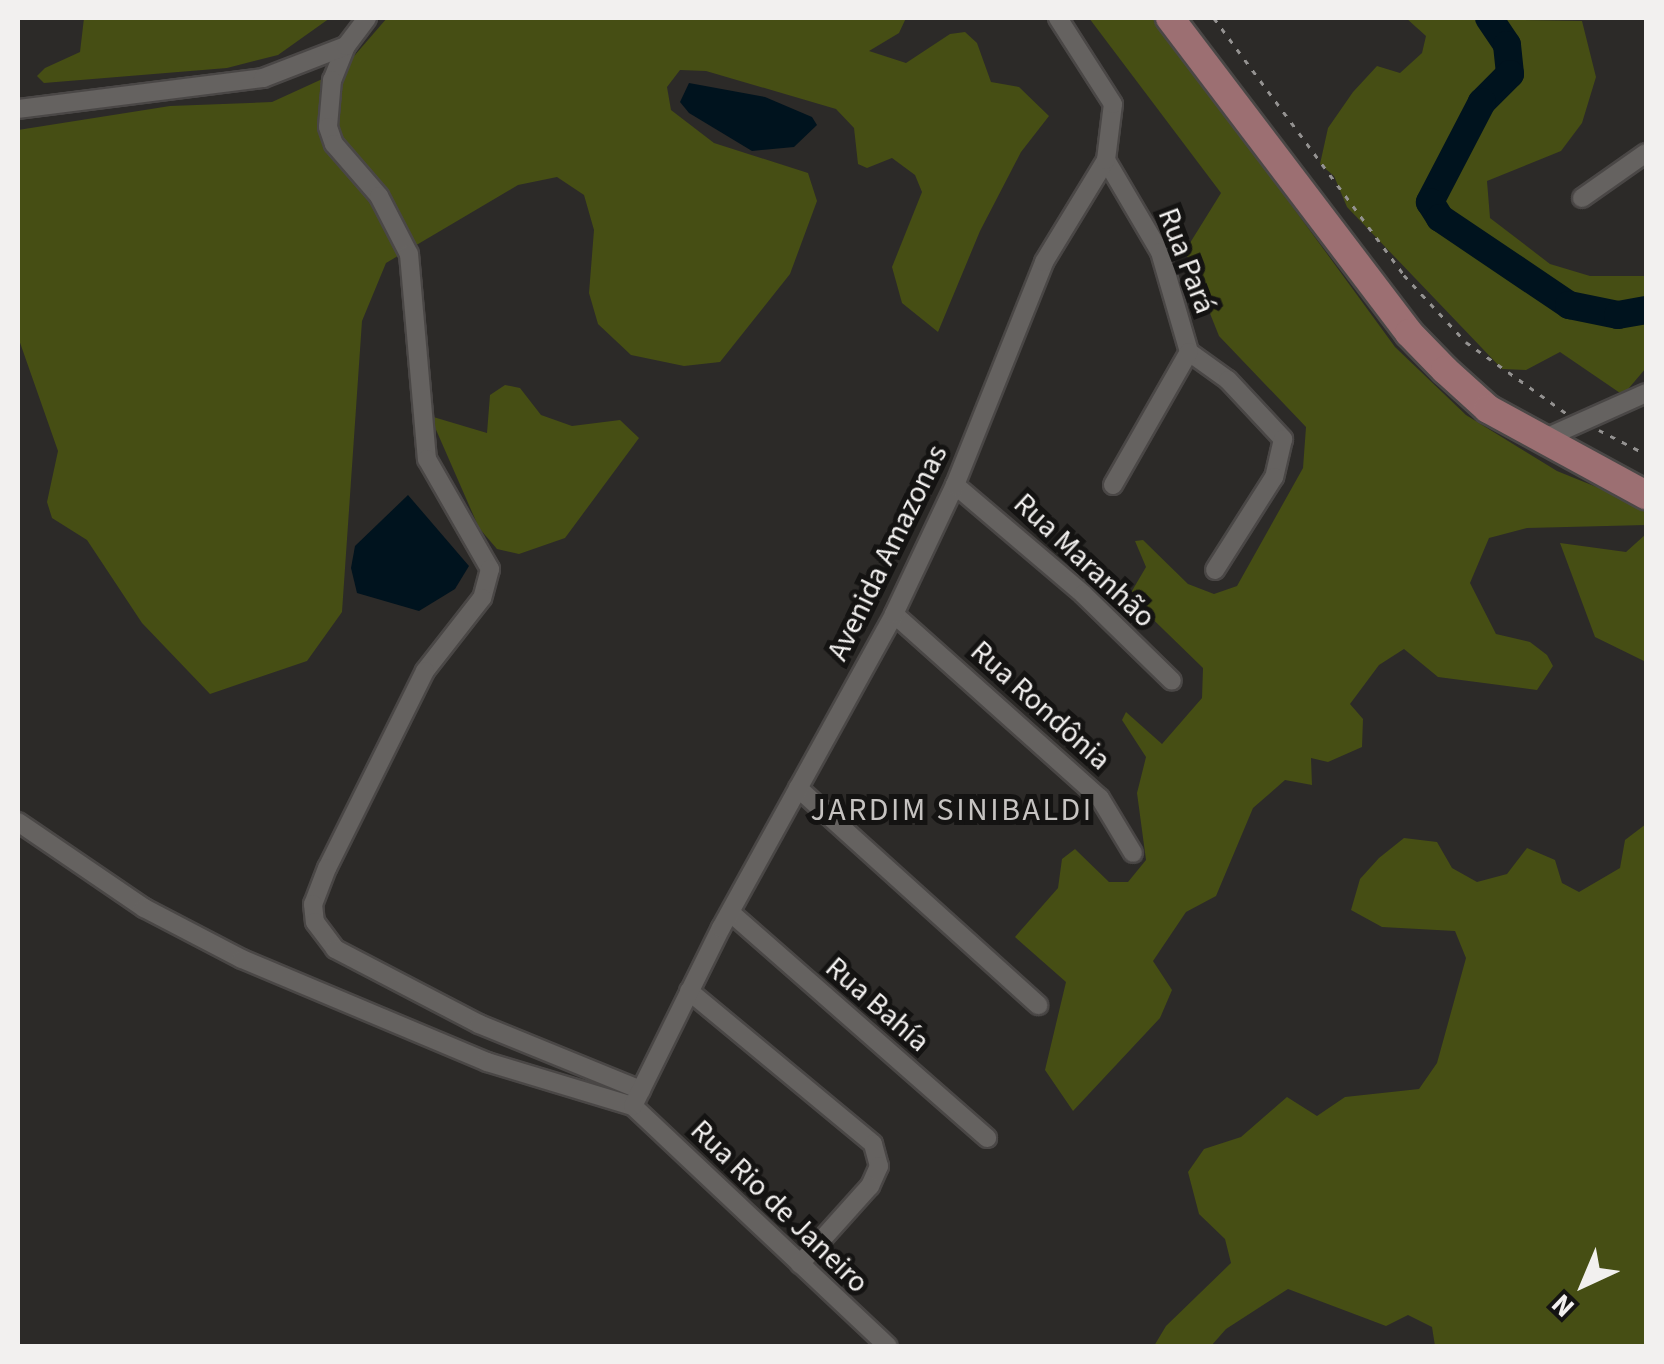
<!DOCTYPE html>
<html>
<head>
<meta charset="utf-8">
<style>
	body { margin:0 }
	#map { position:relative; width:1664px; height:1364px; overflow:hidden; background:#2c2a28; font-family:"Source Sans 3",sans-serif }
	div>[style] { position:absolute }
	.green>* { inset:0; background:#464e14 }
	.water>* { inset:0; background:#00131e }
	.river>* { height:28px; margin:-14px; padding:0 14px; transform-origin:14px; border-radius:14px; background:#00131e }
	.path>* { height:2.5px; margin-top:-1.25px; transform-origin:0; background:repeating-linear-gradient(90deg,#949291 0 5px,transparent 0 13px) }
	.roads { filter:drop-shadow(2px 0 #4a4746) drop-shadow(-2px 0 #4a4746) drop-shadow(0 2px #4a4746) drop-shadow(0 -2px #4a4746) }
	.street>* { height:18px; margin:-9px; padding:0 9px; transform-origin:9px; border-radius:9px; background:#656260 }
	.primary>* { height:28px; margin:-14px; padding:0 14px; transform-origin:14px; border-radius:14px; background:#9c6f72 }
	span { translate:-50% -50%; white-space:nowrap; text-align:center; line-height:1.15; -webkit-text-stroke:10px #141312; paint-order:stroke }
	.street-label { font-size:30px; color:#f2f0ef }
	.neighbourhood-label { font-size:32px; color:#c6c3c1; letter-spacing:2.5px }
	.frame { position:absolute; inset:0; border:20px solid #f2f0ef; pointer-events:none }
	.north { position:absolute; left:1534px; top:1234px; width:100px; height:100px; -webkit-text-stroke:8px #141312; paint-order:stroke; rotate:224deg; font-size:28px; font-weight:700; line-height:40px; text-align:center; color:#f2f0ef }
	.north::after { content:''; display:block; margin:auto; width:35px; height:45px; background:#f2f0ef; clip-path:polygon(50% 0,100% 100%,50% 72%,0 100%) }
</style>
</head>
<body>
<div id="map">
	<div class="green">
		<i style="clip-path:polygon(84px 18px,330px 18px,278px 55px,227px 68px,44px 83px,37px 76px,45px 68px,80px 52px)"></i>
		<i style="clip-path:polygon(387px 18px,906px 18px,899px 33px,869px 51px,906px 63px,950px 34px,965px 32px,977px 43px,991px 82px,1019px 87px,1049px 116px,1021px 152px,980px 231px,938px 332px,902px 303px,892px 267px,922px 192px,915px 175px,892px 158px,867px 168px,858px 164px,854px 128px,836px 109px,706px 71px,680px 70px,667px 87px,671px 110px,714px 143px,808px 173px,817px 201px,790px 274px,720px 362px,684px 366px,631px 355px,598px 324px,589px 293px,594px 230px,584px 195px,557px 177px,518px 185px,386px 263px,362px 321px,342px 612px,307px 661px,210px 694px,142px 623px,87px 540px,52px 518px,47px 502px,58px 451px,18px 337px,18px 130px,170px 106px,272px 102px,342px 70px)"></i>
		<i style="clip-path:polygon(1089px 18px,1155px 18px,1395px 347px,1466px 415px,1557px 471px,1646px 507px,1646px 525px,1527px 528px,1489px 538px,1470px 583px,1496px 634px,1530px 642px,1547px 655px,1553px 666px,1537px 690px,1438px 677px,1404px 649px,1379px 665px,1350px 704px,1363px 719px,1362px 747px,1328px 762px,1311px 758px,1312px 785px,1285px 780px,1253px 808px,1216px 896px,1186px 912px,1153px 961px,1172px 990px,1160px 1018px,1073px 1111px,1045px 1070px,1066px 982px,1015px 937px,1058px 888px,1062px 859px,1075px 849px,1109px 882px,1128px 882px,1146px 860px,1137px 793px,1146px 757px,1122px 720px,1126px 712px,1162px 744px,1202px 698px,1203px 668px,1129px 596px,1146px 567px,1135px 541px,1143px 540px,1188px 584px,1214px 594px,1237px 586px,1303px 468px,1306px 427px,1219px 336px,1185px 251px,1221px 193px)"></i>
		<i style="clip-path:polygon(1406px 18px,1582px 21px,1596px 77px,1582px 123px,1561px 151px,1487px 181px,1490px 218px,1550px 264px,1590px 276px,1646px 276px,1646px 368px,1623px 395px,1560px 352px,1526px 370px,1502px 369px,1347px 207px,1334px 176px,1320px 164px,1328px 128px,1353px 92px,1377px 66px,1400px 73px,1422px 53px,1426px 36px)"></i>
		<i style="clip-path:polygon(505px 385px,520px 388px,541px 415px,572px 426px,620px 420px,639px 438px,565px 538px,519px 554px,497px 549px,479px 528px,430px 416px,487px 433px,490px 395px)"></i>
		<i style="clip-path:polygon(1646px 534px,1646px 662px,1595px 637px,1560px 543px,1626px 552px)"></i>
		<i style="clip-path:polygon(1646px 824px,1646px 1346px,1435px 1346px,1432px 1327px,1408px 1315px,1386px 1326px,1288px 1289px,1226px 1329px,1211px 1346px,1154px 1346px,1166px 1326px,1231px 1263px,1225px 1239px,1199px 1214px,1188px 1172px,1204px 1149px,1241px 1137px,1287px 1097px,1317px 1116px,1345px 1097px,1419px 1089px,1437px 1063px,1466px 958px,1455px 931px,1382px 927px,1351px 910px,1360px 879px,1379px 858px,1404px 838px,1437px 842px,1452px 868px,1477px 882px,1507px 874px,1527px 848px,1555px 860px,1562px 883px,1579px 892px,1620px 868px,1625px 840px)"></i>
	</div>
	<div class="water">
		<i style="clip-path:polygon(689px 83px,765px 97px,812px 117px,817px 125px,794px 147px,752px 151px,689px 113px,680px 102px)"></i>
		<i style="clip-path:polygon(408px 495px,469px 566px,455px 589px,419px 611px,357px 593px,351px 568px,355px 546px)"></i>
	</div>
	<div class="river">
		<i style="left:1489px;top:18px;width:32px;rotate:56deg"></i>
		<i style="left:1507px;top:45px;width:29px;rotate:84deg"></i>
		<i style="left:1510px;top:74px;width:40px;rotate:135deg"></i>
		<i style="left:1482px;top:102px;width:113px;rotate:117.5deg"></i>
		<i style="left:1430px;top:202px;width:19px;rotate:58deg"></i>
		<i style="left:1440px;top:218px;width:156px;rotate:34deg"></i>
		<i style="left:1569px;top:305px;width:50px;rotate:11.5deg"></i>
		<i style="left:1618px;top:315px;width:28px;rotate:-10deg"></i>
	</div>
	<div class="path">
		<i style="left:1214px;top:18px;width:320px;rotate:53.5deg"></i>
		<i style="left:1404px;top:275px;width:91px;rotate:47.2deg"></i>
		<i style="left:1466px;top:342px;width:123px;rotate:35.4deg"></i>
		<i style="left:1599px;top:430px;width:53px;rotate:27.1deg"></i>
	</div>
	<div class="roads">
		<div class="street">
			<i style="left:346px;top:46px;width:37px;rotate:112deg"></i>
			<i style="left:332px;top:80px;width:47px;rotate:94.9deg"></i>
			<i style="left:328px;top:127px;width:18px;rotate:71deg"></i>
			<i style="left:334px;top:144px;width:69px;rotate:49.1deg"></i>
			<i style="left:379px;top:196px;width:65px;rotate:62.7deg"></i>
			<i style="left:409px;top:254px;width:206px;rotate:85deg"></i>
			<i style="left:427px;top:459px;width:127px;rotate:60.2deg"></i>
			<i style="left:490px;top:569px;width:30px;rotate:105deg"></i>
			<i style="left:482px;top:598px;width:93px;rotate:128deg"></i>
			<i style="left:425px;top:671px;width:220px;rotate:116.4deg"></i>
			<i style="left:327px;top:868px;width:39px;rotate:111deg"></i>
			<i style="left:313px;top:904px;width:18px;rotate:84deg"></i>
			<i style="left:315px;top:922px;width:34px;rotate:53deg"></i>
			<i style="left:335px;top:949px;width:162px;rotate:27.5deg"></i>
			<i style="left:479px;top:1024px;width:175px;rotate:22.2deg"></i>
			<i style="left:18px;top:109px;width:247px;rotate:-7.2deg"></i>
			<i style="left:263px;top:78px;width:89px;rotate:-21.1deg"></i>
			<i style="left:346px;top:46px;width:35px;rotate:-53deg"></i>
			<i style="left:1106px;top:160px;width:107px;rotate:59.6deg"></i>
			<i style="left:1160px;top:252px;width:104px;rotate:73.8deg"></i>
			<i style="left:1189px;top:352px;width:48px;rotate:35.7deg"></i>
			<i style="left:1228px;top:380px;width:81px;rotate:47deg"></i>
			<i style="left:1283px;top:439px;width:39px;rotate:103deg"></i>
			<i style="left:1274px;top:477px;width:110px;rotate:122.4deg"></i>
			<i style="left:1582px;top:198px;width:78px;rotate:-35.1deg"></i>
			<i style="left:1541px;top:440px;width:115px;rotate:-24.1deg"></i>
			<i style="left:955px;top:485px;width:168px;rotate:40.4deg"></i>
			<i style="left:1083px;top:594px;width:124px;rotate:44.3deg"></i>
			<i style="left:1113px;top:485px;width:153px;rotate:-60.3deg"></i>
			<i style="left:894px;top:614px;width:276px;rotate:41.8deg"></i>
			<i style="left:1100px;top:798px;width:64px;rotate:59deg"></i>
			<i style="left:798px;top:788px;width:324px;rotate:42.1deg"></i>
			<i style="left:18px;top:822px;width:153px;rotate:34.3deg"></i>
			<i style="left:144px;top:908px;width:110px;rotate:27.5deg"></i>
			<i style="left:242px;top:959px;width:266px;rotate:22.8deg"></i>
			<i style="left:487px;top:1062px;width:152px;rotate:16.8deg"></i>
			<i style="left:633px;top:1106px;width:350px;rotate:43.3deg"></i>
			<i style="left:731px;top:913px;width:341px;rotate:41.3deg"></i>
			<i style="left:689px;top:991px;width:239px;rotate:39.7deg"></i>
			<i style="left:873px;top:1144px;width:23px;rotate:75deg"></i>
			<i style="left:879px;top:1166px;width:22px;rotate:114deg"></i>
			<i style="left:870px;top:1186px;width:105px;rotate:131.9deg"></i>
			<i style="left:633px;top:1106px;width:199px;rotate:-63.7deg"></i>
			<i style="left:721px;top:928px;width:359px;rotate:-61.1deg"></i>
			<i style="left:894px;top:614px;width:143px;rotate:-64.7deg"></i>
			<i style="left:955px;top:485px;width:240px;rotate:-68.2deg"></i>
			<i style="left:1044px;top:262px;width:119px;rotate:-58.7deg"></i>
			<i style="left:1106px;top:160px;width:56px;rotate:-82.9deg"></i>
			<i style="left:1113px;top:104px;width:102px;rotate:-122.6deg"></i>
		</div>
		<div class="primary">
			<i style="left:1170px;top:18px;width:395px;rotate:52.8deg"></i>
			<i style="left:1409px;top:333px;width:52px;rotate:45.8deg"></i>
			<i style="left:1445px;top:370px;width:58px;rotate:42.2deg"></i>
			<i style="left:1488px;top:409px;width:180px;rotate:28.6deg"></i>
		</div>
	</div>
	<div class="street-label">
		<span style="left:1186px;top:261px;rotate:69deg">Rua Pará</span>
		<span style="left:888px;top:553px;rotate:-64deg">Avenida Amazonas</span>
		<span style="left:1084px;top:561px;rotate:43deg">Rua Maranhão</span>
		<span style="left:1040px;top:706px;rotate:42deg">Rua Rondônia</span>
		<span style="left:877px;top:1005px;rotate:41deg">Rua Bahía</span>
		<span style="left:779px;top:1207px;rotate:44deg">Rua Rio de Janeiro</span>
	</div>
	<div class="neighbourhood-label">
		<span style="left:952px;top:810px">JARDIM SINIBALDI</span>
	</div>
	<div class="frame"></div>
	<div class="north">N</div>
</div>
</body>
</html>
